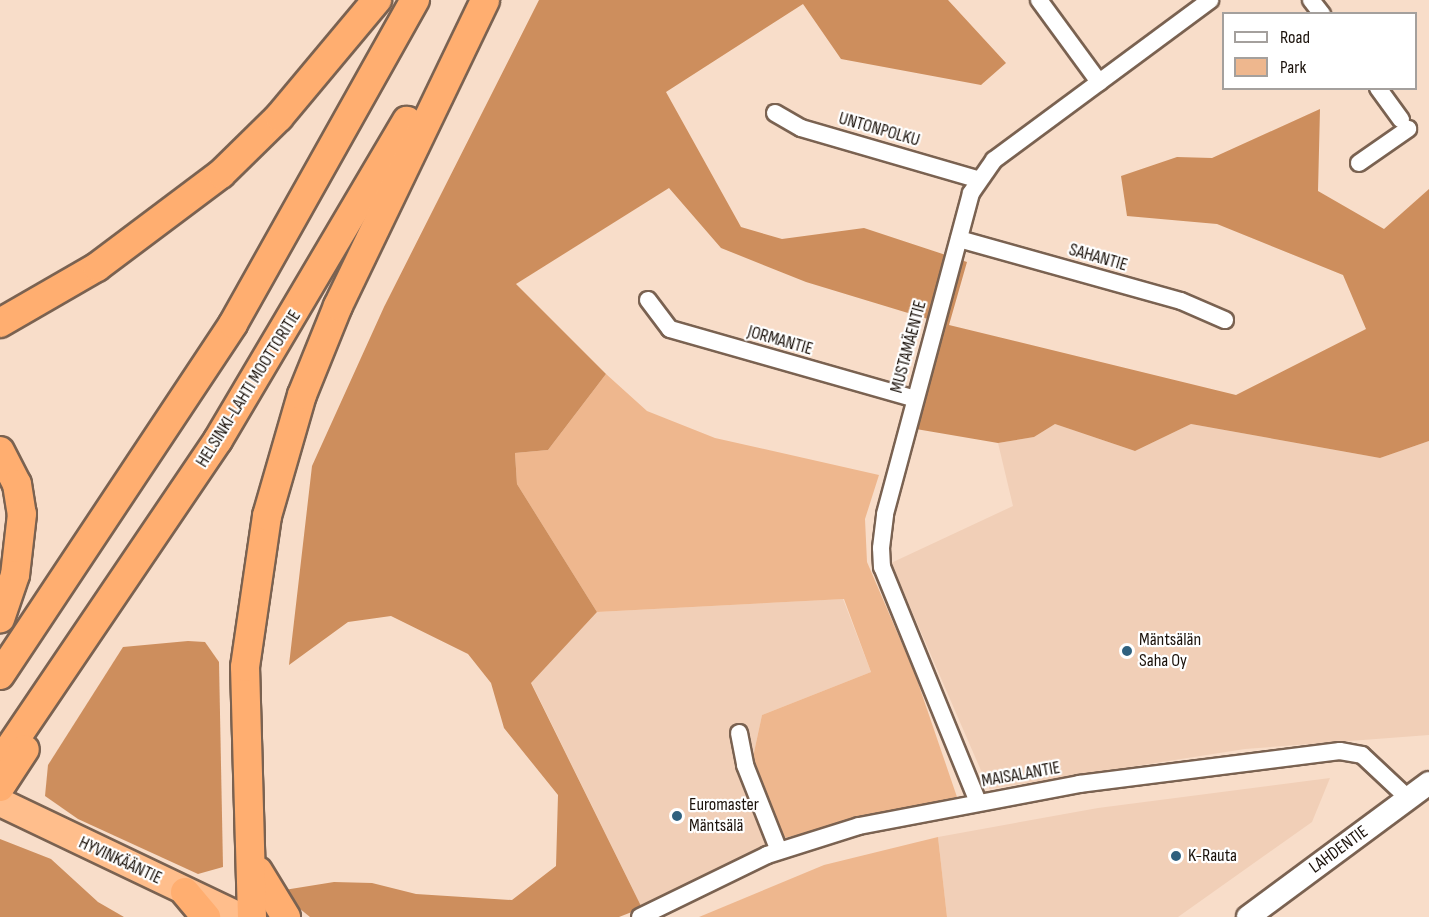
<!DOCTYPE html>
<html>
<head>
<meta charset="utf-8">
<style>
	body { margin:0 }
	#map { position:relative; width:1429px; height:917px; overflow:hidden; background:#f8ddc9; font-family:"Sofia Sans Condensed",sans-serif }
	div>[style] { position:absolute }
	.built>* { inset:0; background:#f1cfb7 }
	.green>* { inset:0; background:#eeb78e }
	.forest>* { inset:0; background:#cd8e5d }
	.roads { filter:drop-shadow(2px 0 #7a6251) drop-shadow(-2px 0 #7a6251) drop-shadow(0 2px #7a6251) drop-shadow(0 -2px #7a6251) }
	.minor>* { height:16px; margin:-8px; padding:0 8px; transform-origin:8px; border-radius:8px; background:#fff }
	.secondary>* { height:22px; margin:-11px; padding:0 11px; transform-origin:11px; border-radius:11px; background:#fff }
	.trunk>* { height:27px; margin:-13.5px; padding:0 13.5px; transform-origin:13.5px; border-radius:13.5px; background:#ffbe8c }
	.motorway>* { height:28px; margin:-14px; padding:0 14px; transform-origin:14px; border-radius:14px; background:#ffae70 }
	.dots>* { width:16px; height:16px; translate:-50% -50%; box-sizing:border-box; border:3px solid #fff; border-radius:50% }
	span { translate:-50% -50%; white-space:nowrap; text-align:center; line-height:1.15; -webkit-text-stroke:4.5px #fff; paint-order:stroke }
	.street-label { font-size:18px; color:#1b120b }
	.poi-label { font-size:18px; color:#1b120b }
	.left { translate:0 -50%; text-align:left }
	.legend { position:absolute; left:1222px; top:12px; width:195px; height:78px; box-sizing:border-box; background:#fff; border:2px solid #a4a09d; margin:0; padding:8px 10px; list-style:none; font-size:18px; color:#1b120b }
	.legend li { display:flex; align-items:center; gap:12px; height:30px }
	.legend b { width:30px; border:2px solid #a4a09d }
</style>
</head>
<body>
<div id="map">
	<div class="built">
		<i style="clip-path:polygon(1055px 424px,1135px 451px,1191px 424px,1380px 458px,1429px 441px,1429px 735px,1245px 749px,989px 789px,891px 563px,1013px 506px,998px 443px,1034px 437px)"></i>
		<i style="clip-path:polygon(843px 599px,871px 672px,762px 715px,753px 757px,784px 838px,642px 908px,531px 682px,597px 612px)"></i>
		<i style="clip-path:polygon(1330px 778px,1312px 822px,1178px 917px,947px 917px,938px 837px,1098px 808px)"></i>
	</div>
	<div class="green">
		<i style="clip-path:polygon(606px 374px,647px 411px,715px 438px,879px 475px,865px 519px,867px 562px,915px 674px,957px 797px,784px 838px,753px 757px,762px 715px,871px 672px,844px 599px,597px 612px,517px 484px,515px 453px,548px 450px)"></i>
		<i style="clip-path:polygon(938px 837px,947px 917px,699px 917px,824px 865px)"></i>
	</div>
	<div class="forest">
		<i style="clip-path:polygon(539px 0,948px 0,1006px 63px,981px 85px,841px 59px,803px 4px,666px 92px,741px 227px,782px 239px,864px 228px,967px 262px,949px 325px,1236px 395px,1366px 329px,1343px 275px,1217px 224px,1127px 216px,1121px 176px,1177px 157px,1212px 158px,1320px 109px,1318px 191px,1384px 229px,1429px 189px,1429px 441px,1380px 458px,1191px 424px,1135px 451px,1055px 424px,1034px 437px,998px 443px,916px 429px,941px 323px,806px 282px,721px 248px,669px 188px,516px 284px,606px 374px,548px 450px,515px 453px,517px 484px,597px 612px,531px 683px,642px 908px,619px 917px,310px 917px,278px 891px,334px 882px,372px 883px,416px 894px,512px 900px,556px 866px,558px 795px,504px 728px,491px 683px,468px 654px,391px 616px,348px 622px,289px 665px,312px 466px,384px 307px)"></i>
		<i style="clip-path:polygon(188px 641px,205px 642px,219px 662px,223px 867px,198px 874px,78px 819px,45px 796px,48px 765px,123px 647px)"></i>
		<i style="clip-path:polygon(0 839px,51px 859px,98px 902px,124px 917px,0 917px)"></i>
	</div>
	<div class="roads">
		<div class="minor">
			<i style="left:1039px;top:0;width:102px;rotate:53.8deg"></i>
			<i style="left:1311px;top:0;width:18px;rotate:52deg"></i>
			<i style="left:1378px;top:88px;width:39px;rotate:54deg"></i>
			<i style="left:775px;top:113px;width:30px;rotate:30deg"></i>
			<i style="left:801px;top:128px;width:182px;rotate:16.2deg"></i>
			<i style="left:1359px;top:163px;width:60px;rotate:-34.8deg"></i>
			<i style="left:959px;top:239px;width:230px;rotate:15.6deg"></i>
			<i style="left:1181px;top:301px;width:48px;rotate:23.4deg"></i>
			<i style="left:648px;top:300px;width:36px;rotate:53deg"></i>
			<i style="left:670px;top:329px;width:255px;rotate:15.9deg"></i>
			<i style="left:739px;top:733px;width:33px;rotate:79deg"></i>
			<i style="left:745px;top:765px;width:92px;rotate:68.4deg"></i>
			<i style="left:978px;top:802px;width:254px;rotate:-112.2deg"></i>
			<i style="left:882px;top:567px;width:19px;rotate:-93deg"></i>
			<i style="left:881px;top:548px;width:34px;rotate:-83deg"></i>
			<i style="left:885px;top:514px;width:332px;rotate:-75deg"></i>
			<i style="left:971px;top:193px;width:40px;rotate:-55.1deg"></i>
			<i style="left:994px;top:160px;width:269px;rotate:-36.5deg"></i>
			<i style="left:640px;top:917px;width:141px;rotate:-26deg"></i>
			<i style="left:767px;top:855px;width:96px;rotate:-17.5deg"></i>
			<i style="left:859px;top:826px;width:224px;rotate:-10.8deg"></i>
			<i style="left:1079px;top:784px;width:263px;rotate:-7.2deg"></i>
			<i style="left:1340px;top:751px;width:22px;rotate:10deg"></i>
			<i style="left:1362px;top:755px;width:64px;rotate:43.1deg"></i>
		</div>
		<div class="secondary">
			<i style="left:1248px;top:917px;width:225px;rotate:-36.5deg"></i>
		</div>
		<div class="trunk">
			<i style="left:0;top:802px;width:267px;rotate:25.5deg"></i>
		</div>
		<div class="motorway">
			<i style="left:0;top:323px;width:112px;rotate:-30deg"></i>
			<i style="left:97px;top:267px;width:155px;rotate:-36.9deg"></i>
			<i style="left:221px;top:174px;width:81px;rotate:-44.5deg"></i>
			<i style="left:279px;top:117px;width:153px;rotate:-50.1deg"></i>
			<i style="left:0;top:451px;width:37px;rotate:63deg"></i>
			<i style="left:17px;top:484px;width:30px;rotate:81deg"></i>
			<i style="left:22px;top:514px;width:61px;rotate:96.5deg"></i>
			<i style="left:15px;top:575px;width:46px;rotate:108.8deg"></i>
			<i style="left:0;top:675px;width:421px;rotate:-56.4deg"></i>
			<i style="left:233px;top:324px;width:372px;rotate:-60.7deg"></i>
			<i style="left:0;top:762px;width:389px;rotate:-55.9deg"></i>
			<i style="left:218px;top:440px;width:371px;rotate:-59.4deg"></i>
			<i style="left:0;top:787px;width:45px;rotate:-56.7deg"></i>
			<i style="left:258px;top:871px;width:54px;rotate:58.7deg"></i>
			<i style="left:185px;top:892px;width:33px;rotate:50deg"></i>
			<i style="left:252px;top:917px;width:250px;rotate:-91.6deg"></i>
			<i style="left:245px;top:667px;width:153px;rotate:-81.7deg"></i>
			<i style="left:267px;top:516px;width:126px;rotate:-73.9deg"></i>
			<i style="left:302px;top:395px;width:96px;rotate:-68deg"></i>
			<i style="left:338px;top:306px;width:339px;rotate:-64.3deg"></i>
		</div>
	</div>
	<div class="dots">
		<i style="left:1127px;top:651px;background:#2f607e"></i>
		<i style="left:677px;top:816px;background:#2f607e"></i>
		<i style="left:1176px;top:856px;background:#2f607e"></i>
	</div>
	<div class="street-label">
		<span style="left:879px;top:130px;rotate:16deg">UNTONPOLKU</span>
		<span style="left:1098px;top:258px;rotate:16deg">SAHANTIE</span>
		<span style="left:780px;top:341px;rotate:16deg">JORMANTIE</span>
		<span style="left:909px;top:347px;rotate:-75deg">MUSTAMÄENTIE</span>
		<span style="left:249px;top:389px;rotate:-58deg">HELSINKI-LAHTI MOOTTORITIE</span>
		<span style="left:1021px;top:775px;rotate:-10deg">MAISALANTIE</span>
		<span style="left:1339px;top:850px;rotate:-36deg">LAHDENTIE</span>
		<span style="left:120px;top:861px;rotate:25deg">HYVINKÄÄNTIE</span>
	</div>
	<div class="poi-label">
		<span class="left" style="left:1139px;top:651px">Mäntsälän<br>Saha Oy</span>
		<span class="left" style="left:689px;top:816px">Euromaster<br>Mäntsälä</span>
		<span class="left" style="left:1188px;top:856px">K-Rauta</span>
	</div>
	<ul class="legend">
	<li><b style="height:8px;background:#fff"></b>Road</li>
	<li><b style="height:16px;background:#eeb78e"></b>Park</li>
	</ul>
</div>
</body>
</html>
